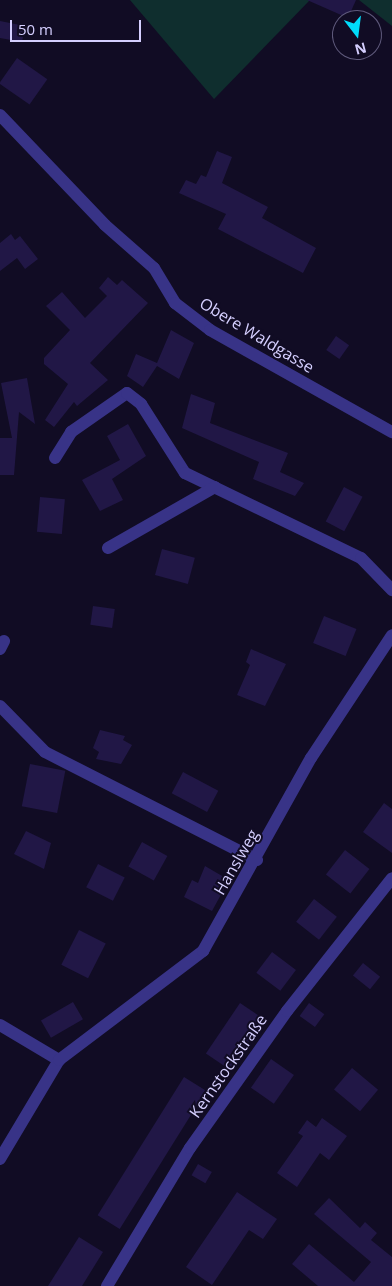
<!DOCTYPE html>
<html>
<head>
<meta charset="utf-8">
<style>
	body { margin:0 }
	#map { position:relative; width:392px; height:1286px; overflow:hidden; background:#110c24; font-family:"Open Sans",sans-serif }
	div>[style] { position:absolute }
	.green>* { inset:0; background:#0f2e2e }
	.building>* { inset:0; background:#211746; transform-origin:0 0 }
	.minor>* { height:12px; margin:-6px; padding:0 6px; transform-origin:6px; border-radius:6px; background:#383387 }
	span { translate:-50% -50%; white-space:nowrap; text-align:center; line-height:1.15; -webkit-text-stroke:4px #110c24; paint-order:stroke }
	.street-label { font-size:16px; color:#d5cfff }
	.north { position:absolute; left:332px; top:10px; width:50px; height:50px; box-sizing:border-box; background:#110c24; border:1px solid #5f5a7c; border-radius:50%; rotate:165deg; font-size:14px; font-weight:700; line-height:20px; text-align:center; color:#d5cfff }
	.north::after { content:''; display:block; margin:auto; width:18px; height:22px; background:#00dcfa; clip-path:polygon(50% 0,100% 100%,50% 72%,0 100%) }
	.scale { position:absolute; left:10px; top:20px; width:131px; height:22px; box-sizing:border-box; border:2px solid #d5cfff; border-top:0; padding-left:6px; font-size:15px; line-height:18px; white-space:nowrap; color:#d5cfff; -webkit-text-stroke:4px #110c24; paint-order:stroke }
</style>
</head>
<body>
<div id="map">
	<div class="green">
		<i style="clip-path:polygon(130px 0,310px 0,214px 99px)"></i>
		<i style="clip-path:polygon(359px 0,392px 0,392px 26px)"></i>
	</div>
	<div class="building">
		<i style="clip-path:polygon(307px 0,356px 0,348px 18px)"></i>
		<i style="clip-path:polygon(0 21px,25px 26px,22px 42px,0 38px)"></i>
		<i style="left:17px;top:58px;width:37px;height:31px;rotate:35deg"></i>
		<i style="clip-path:polygon(217px 151px,232px 157px,222px 183px,268px 207px,262px 218px,316px 248px,303px 273px,218px 229px,226px 214px,179px 193px,186px 180px,196px 184px,201px 175px,206px 177px)"></i>
		<i style="clip-path:polygon(11px 234px,15px 240px,20px 236px,38px 259px,25px 269px,17px 258px,0 271px,0 243px)"></i>
		<i style="clip-path:polygon(108px 277px,117px 285px,122px 280px,148px 303px,90px 363px,108px 380px,77px 406px,74px 402px,54px 427px,45px 420px,68px 384px,44px 364px,44px 358px,70px 330px,46px 306px,62px 292px,85px 318px,107px 296px,99px 288px)"></i>
		<i style="clip-path:polygon(171px 330px,194px 343px,179px 379px,157px 366px,143px 387px,127px 376px,136px 354px,157px 363px)"></i>
		<i style="left:336px;top:336px;width:16px;height:17px;rotate:35deg"></i>
		<i style="clip-path:polygon(27px 378px,35px 424px,19px 412px,14px 475px,0 475px,0 438px,12px 438px,1px 383px)"></i>
		<i style="clip-path:polygon(191px 394px,215px 403px,210px 423px,288px 453px,280px 472px,304px 483px,295px 496px,253px 479px,259px 462px,182px 428px)"></i>
		<i style="clip-path:polygon(128px 424px,146px 456px,112px 479px,123px 500px,100px 511px,82px 480px,120px 460px,107px 436px)"></i>
		<i style="left:344px;top:487px;width:21px;height:39px;rotate:28deg"></i>
		<i style="left:40px;top:497px;width:25px;height:35px;rotate:5deg"></i>
		<i style="left:162px;top:549px;width:34px;height:27px;rotate:15deg"></i>
		<i style="left:93px;top:606px;width:22px;height:19px;rotate:8deg"></i>
		<i style="left:324px;top:616px;width:35px;height:29px;rotate:22deg"></i>
		<i style="clip-path:polygon(251px 649px,286px 664px,265px 706px,237px 695px,250px 665px,246px 662px)"></i>
		<i style="clip-path:polygon(100px 730px,125px 736px,123px 740px,132px 745px,121px 764px,96px 759px,99px 752px,93px 748px)"></i>
		<i style="left:30px;top:764px;width:36px;height:43px;rotate:11deg"></i>
		<i style="left:183px;top:772px;width:40px;height:24px;rotate:28deg"></i>
		<i style="clip-path:polygon(384px 803px,392px 809px,392px 853px,363px 832px)"></i>
		<i style="clip-path:polygon(26px 831px,51px 843px,44px 869px,14px 854px)"></i>
		<i style="left:142px;top:842px;width:29px;height:28px;rotate:29deg"></i>
		<i style="left:345px;top:850px;width:31px;height:31px;rotate:38deg"></i>
		<i style="left:98px;top:864px;width:30px;height:26px;rotate:27deg"></i>
		<i style="clip-path:polygon(205px 866px,229px 880px,212px 911px,184px 897px,192px 880px,198px 883px)"></i>
		<i style="left:314px;top:899px;width:29px;height:29px;rotate:38deg"></i>
		<i style="left:79px;top:930px;width:30px;height:39px;rotate:27deg"></i>
		<i style="left:272px;top:952px;width:30px;height:26px;rotate:37deg"></i>
		<i style="left:363px;top:963px;width:22px;height:16px;rotate:39deg"></i>
		<i style="left:73px;top:1002px;width:20px;height:37px;rotate:60deg"></i>
		<i style="left:240px;top:1003px;width:29px;height:61px;rotate:34deg"></i>
		<i style="left:309px;top:1003px;width:19px;height:16px;rotate:36deg"></i>
		<i style="left:271px;top:1059px;width:28px;height:35px;rotate:35deg"></i>
		<i style="left:352px;top:1068px;width:34px;height:28px;rotate:40deg"></i>
		<i style="left:184px;top:1077px;width:26px;height:163px;rotate:32deg"></i>
		<i style="clip-path:polygon(322px 1118px,347px 1136px,329px 1160px,320px 1153px,297px 1187px,277px 1173px,303px 1136px,298px 1133px,307px 1120px,316px 1127px)"></i>
		<i style="left:198px;top:1164px;width:16px;height:13px;rotate:30deg"></i>
		<i style="clip-path:polygon(237px 1192px,277px 1219px,263px 1239px,249px 1230px,212px 1285px,186px 1267px)"></i>
		<i style="clip-path:polygon(329px 1198px,360px 1228px,365px 1222px,377px 1233px,371px 1240px,392px 1257px,392px 1286px,318px 1286px,292px 1264px,309px 1244px,354px 1282px,371px 1262px,314px 1214px)"></i>
		<i style="clip-path:polygon(79px 1237px,103px 1252px,82px 1286px,48px 1286px)"></i>
	</div>
	<div class="minor">
		<i style="left:0;top:115px;width:152px;rotate:46.3deg"></i>
		<i style="left:105px;top:225px;width:65px;rotate:41.3deg"></i>
		<i style="left:154px;top:268px;width:41px;rotate:59deg"></i>
		<i style="left:175px;top:303px;width:44px;rotate:37.6deg"></i>
		<i style="left:210px;top:330px;width:209px;rotate:29.3deg"></i>
		<i style="left:55px;top:458px;width:31px;rotate:-58deg"></i>
		<i style="left:71px;top:432px;width:68px;rotate:-34.9deg"></i>
		<i style="left:127px;top:393px;width:18px;rotate:38deg"></i>
		<i style="left:141px;top:404px;width:82px;rotate:57.5deg"></i>
		<i style="left:185px;top:473px;width:195px;rotate:25.8deg"></i>
		<i style="left:361px;top:558px;width:45px;rotate:45.9deg"></i>
		<i style="left:108px;top:548px;width:123px;rotate:-29.7deg"></i>
		<i style="left:0;top:649px;width:9px;rotate:-63deg"></i>
		<i style="left:0;top:706px;width:64px;rotate:45.6deg"></i>
		<i style="left:45px;top:752px;width:238px;rotate:27deg"></i>
		<i style="left:0;top:1025px;width:69px;rotate:30.7deg"></i>
		<i style="left:0;top:1159px;width:115px;rotate:-59.2deg"></i>
		<i style="left:59px;top:1060px;width:181px;rotate:-37.1deg"></i>
		<i style="left:203px;top:951px;width:221px;rotate:-60.8deg"></i>
		<i style="left:311px;top:758px;width:147px;rotate:-56.6deg"></i>
		<i style="left:107px;top:1286px;width:161px;rotate:-59deg"></i>
		<i style="left:190px;top:1148px;width:168px;rotate:-54.7deg"></i>
		<i style="left:287px;top:1011px;width:169px;rotate:-51.7deg"></i>
	</div>
	<div class="street-label">
		<span style="left:257px;top:335px;rotate:31deg">Obere Waldgasse</span>
		<span style="left:236px;top:862px;rotate:-60deg">Hanslweg</span>
		<span style="left:228px;top:1066px;rotate:-55deg">Kernstockstraße</span>
	</div>
	<div class="north">N</div>
	<div class="scale">50 m</div>
</div>
</body>
</html>
